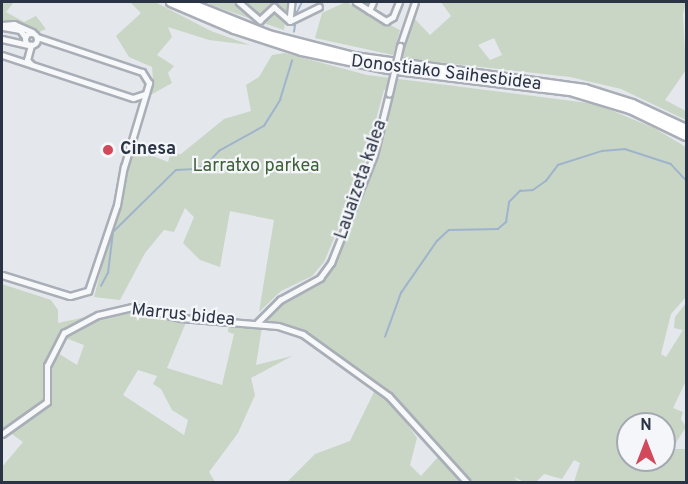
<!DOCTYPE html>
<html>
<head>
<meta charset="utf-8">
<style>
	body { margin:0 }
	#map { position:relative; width:688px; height:484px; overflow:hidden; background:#e4e7ec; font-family:Overpass,sans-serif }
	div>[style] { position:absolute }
	.green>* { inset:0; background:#c9d6c5 }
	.stream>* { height:1.5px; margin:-0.75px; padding:0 0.75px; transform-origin:0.75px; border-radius:0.75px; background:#9fb4cc }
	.roads { filter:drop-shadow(2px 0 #a9aeb7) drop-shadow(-2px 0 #a9aeb7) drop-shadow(0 2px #a9aeb7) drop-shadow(0 -2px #a9aeb7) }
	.minor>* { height:4.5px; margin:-2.25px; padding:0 2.25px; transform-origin:2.25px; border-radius:2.25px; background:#f7f8fa }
	.tertiary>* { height:5px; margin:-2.5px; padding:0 2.5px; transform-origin:2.5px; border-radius:2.5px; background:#f7f8fa }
	.tertiary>.ring { margin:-2.5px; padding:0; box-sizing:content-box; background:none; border:5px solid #f7f8fa; border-radius:50% }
	.motorway>* { height:8px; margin:-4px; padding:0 4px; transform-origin:4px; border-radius:4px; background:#fff }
	.bridges { filter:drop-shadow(2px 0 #a9aeb7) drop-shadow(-2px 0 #a9aeb7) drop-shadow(0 2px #a9aeb7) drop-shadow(0 -2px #a9aeb7) }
	.minor-bridge>* { height:4.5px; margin:-2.25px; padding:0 2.25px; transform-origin:2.25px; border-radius:2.25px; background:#f7f8fa }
	.dots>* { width:16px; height:16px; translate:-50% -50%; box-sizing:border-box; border:3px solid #f4f6f9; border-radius:50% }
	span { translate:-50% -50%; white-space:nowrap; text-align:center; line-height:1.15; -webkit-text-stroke:4.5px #f4f6f9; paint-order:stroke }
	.street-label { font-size:18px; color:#2b3445 }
	.poi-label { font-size:18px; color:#2b3445; font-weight:700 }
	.left { translate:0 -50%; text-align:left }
	.park-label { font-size:18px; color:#3f6138 }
	.frame { position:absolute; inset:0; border:3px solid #2b3445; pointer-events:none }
	.north { position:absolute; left:616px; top:412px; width:60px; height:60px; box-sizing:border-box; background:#f4f6f9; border:2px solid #a4a8b1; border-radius:50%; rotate:0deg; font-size:16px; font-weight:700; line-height:24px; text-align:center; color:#2b3445 }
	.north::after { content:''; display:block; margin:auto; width:21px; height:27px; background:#d1495b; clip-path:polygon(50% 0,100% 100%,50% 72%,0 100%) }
</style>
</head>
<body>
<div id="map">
	<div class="green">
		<i style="clip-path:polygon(2px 2px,14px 2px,6px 12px,24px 22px,36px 16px,46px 29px,39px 32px,19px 23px,2px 22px)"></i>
		<i style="clip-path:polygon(130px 2px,155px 2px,211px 31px,250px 45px,209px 40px,168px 27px,172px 37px,157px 55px,174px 66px,168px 73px,172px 83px,147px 97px,153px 80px,152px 67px,129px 57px,116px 36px,141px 13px)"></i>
		<i style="clip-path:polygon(208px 2px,288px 2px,284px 30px,211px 5px)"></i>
		<i style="clip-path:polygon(346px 2px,400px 30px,393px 55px,315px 38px,322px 13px)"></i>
		<i style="clip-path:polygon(evenodd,441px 2px,686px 2px,683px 14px,686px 70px,665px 100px,686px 111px,686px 120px,621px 89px,570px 77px,401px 58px,412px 16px,430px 35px,451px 16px,441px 2px,494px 38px,502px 55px,490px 60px,478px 45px,494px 38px)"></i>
		<i style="clip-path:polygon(evenodd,285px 53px,367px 75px,596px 104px,654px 128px,686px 147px,686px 297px,671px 314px,661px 354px,666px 357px,683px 330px,674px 328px,675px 317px,686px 303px,686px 381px,673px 408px,683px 412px,681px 419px,686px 427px,672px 449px,686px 449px,686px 482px,574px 482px,580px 463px,574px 460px,562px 479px,544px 474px,536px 482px,524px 482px,514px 477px,518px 482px,469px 482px,394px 399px,304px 331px,265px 321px,265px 316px,284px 299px,324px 280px,349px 233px,381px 142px,393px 89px,384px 90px,361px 175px,324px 262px,312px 276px,281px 291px,259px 312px,274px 220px,230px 211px,220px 267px,200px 260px,183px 243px,194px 217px,185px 208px,174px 232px,164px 230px,145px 253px,120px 300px,94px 297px,133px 148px,168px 162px,170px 155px,181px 154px,224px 119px,251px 111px,246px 85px,259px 77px,272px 55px,285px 53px,628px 424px,664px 424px,664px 460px,628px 460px,628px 424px)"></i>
		<i style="clip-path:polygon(evenodd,2px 284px,51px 300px,58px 310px,58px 323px,86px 317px,65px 329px,53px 350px,77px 365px,84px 345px,63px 337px,97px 317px,133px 309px,187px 320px,167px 368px,222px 385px,234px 334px,228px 332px,229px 322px,262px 327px,256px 365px,292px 356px,251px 378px,255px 395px,238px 433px,209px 472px,215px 482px,2px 482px,2px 467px,23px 442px,2px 427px,2px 284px,138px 370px,157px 376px,153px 384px,161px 389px,172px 410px,188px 420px,184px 435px,123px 395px,138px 370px)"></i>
		<i style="clip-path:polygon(375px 390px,393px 404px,417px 438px,410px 465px,421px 476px,438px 457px,465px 482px,287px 482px,315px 454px,350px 441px)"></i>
	</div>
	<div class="stream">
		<i style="left:295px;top:16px;width:16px;rotate:-63deg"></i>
		<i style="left:294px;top:32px;width:7px;rotate:-82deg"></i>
		<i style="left:101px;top:286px;width:15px;rotate:-62deg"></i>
		<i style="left:108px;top:273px;width:41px;rotate:-83deg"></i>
		<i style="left:113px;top:232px;width:88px;rotate:-44.5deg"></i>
		<i style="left:176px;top:170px;width:21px;rotate:-3deg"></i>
		<i style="left:197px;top:169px;width:11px;rotate:-27deg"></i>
		<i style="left:207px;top:164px;width:18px;rotate:-47deg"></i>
		<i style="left:219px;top:151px;width:51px;rotate:-29.1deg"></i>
		<i style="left:264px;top:126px;width:31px;rotate:-58deg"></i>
		<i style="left:280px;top:100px;width:41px;rotate:-72.9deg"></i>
		<i style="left:385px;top:337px;width:47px;rotate:-70deg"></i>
		<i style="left:401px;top:293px;width:63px;rotate:-55.3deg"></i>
		<i style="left:437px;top:241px;width:16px;rotate:-43deg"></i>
		<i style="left:449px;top:230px;width:49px;rotate:-1.2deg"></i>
		<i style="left:498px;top:229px;width:11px;rotate:-41deg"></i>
		<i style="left:506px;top:222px;width:20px;rotate:-81deg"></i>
		<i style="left:509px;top:202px;width:16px;rotate:-45deg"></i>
		<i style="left:520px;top:191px;width:13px;rotate:-4deg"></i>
		<i style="left:533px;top:190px;width:16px;rotate:-35deg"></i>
		<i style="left:546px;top:181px;width:20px;rotate:-53deg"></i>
		<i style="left:558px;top:165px;width:46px;rotate:-17.7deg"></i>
		<i style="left:602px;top:151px;width:23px;rotate:-5deg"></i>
		<i style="left:625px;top:149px;width:48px;rotate:18.1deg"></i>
		<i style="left:671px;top:164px;width:22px;rotate:47deg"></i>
	</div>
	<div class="roads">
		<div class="minor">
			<i style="left:239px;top:2px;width:28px;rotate:41deg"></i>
			<i style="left:260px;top:20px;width:19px;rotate:-43deg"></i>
			<i style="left:274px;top:7px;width:21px;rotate:41deg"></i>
			<i style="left:292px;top:2px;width:19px;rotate:96deg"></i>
			<i style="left:290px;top:21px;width:32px;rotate:-26deg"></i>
			<i style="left:356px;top:2px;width:36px;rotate:32deg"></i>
			<i style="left:386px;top:21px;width:8px;rotate:-30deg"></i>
			<i style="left:393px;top:17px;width:16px;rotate:-68deg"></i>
			<i style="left:369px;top:11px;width:10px;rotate:-66deg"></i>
			<i style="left:257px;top:323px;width:33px;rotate:-45deg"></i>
			<i style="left:280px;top:300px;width:46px;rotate:-28.8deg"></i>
			<i style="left:320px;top:278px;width:19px;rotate:-54deg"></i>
			<i style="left:331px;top:263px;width:116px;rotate:-68.3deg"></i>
			<i style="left:374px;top:155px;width:63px;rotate:-76.2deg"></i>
			<i style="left:2px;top:434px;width:55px;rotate:-35.4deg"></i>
			<i style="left:47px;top:402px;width:36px;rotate:-90deg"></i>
			<i style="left:47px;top:366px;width:37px;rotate:-63deg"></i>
			<i style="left:64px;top:333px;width:38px;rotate:-28deg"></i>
			<i style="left:98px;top:315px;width:35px;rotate:-13deg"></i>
			<i style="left:132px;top:307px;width:50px;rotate:12.7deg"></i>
			<i style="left:181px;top:318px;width:97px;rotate:4.7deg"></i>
			<i style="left:278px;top:326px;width:26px;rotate:18deg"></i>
			<i style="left:303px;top:334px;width:106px;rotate:35.8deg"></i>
			<i style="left:389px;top:396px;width:116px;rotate:47.8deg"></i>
		</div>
		<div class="tertiary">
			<i style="left:2px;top:25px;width:12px;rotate:-5deg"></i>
			<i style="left:14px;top:24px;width:20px;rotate:24deg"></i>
			<i style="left:3px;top:27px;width:17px;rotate:10deg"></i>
			<i style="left:20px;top:30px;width:9px;rotate:54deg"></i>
			<i class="ring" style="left:25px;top:33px;width:7px;height:7px"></i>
			<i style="left:2px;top:39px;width:28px;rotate:13deg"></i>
			<i style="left:400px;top:46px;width:46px;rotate:-71.2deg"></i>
			<i style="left:2px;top:55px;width:138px;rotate:18.2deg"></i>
			<i style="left:133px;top:98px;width:13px;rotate:-18deg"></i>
			<i style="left:31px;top:64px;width:6px;rotate:-135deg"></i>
			<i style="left:27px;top:60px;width:16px;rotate:-75deg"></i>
			<i style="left:2px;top:275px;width:71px;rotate:17.2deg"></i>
			<i style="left:70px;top:296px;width:19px;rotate:-16deg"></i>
			<i style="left:88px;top:291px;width:91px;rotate:-71.4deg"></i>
			<i style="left:117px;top:205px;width:39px;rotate:-80deg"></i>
			<i style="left:124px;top:167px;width:88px;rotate:-73.4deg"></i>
			<i style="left:149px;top:83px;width:13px;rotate:-122deg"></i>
			<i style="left:142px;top:72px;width:111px;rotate:-161.6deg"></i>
		</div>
		<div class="motorway">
			<i style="left:171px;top:2px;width:69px;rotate:23.2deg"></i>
			<i style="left:234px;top:29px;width:71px;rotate:17.9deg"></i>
			<i style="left:302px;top:51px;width:88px;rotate:11.8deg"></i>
			<i style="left:388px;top:69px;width:183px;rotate:6.9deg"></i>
			<i style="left:570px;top:91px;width:63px;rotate:16.7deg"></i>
			<i style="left:630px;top:109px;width:62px;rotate:25.7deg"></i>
			<i style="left:186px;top:2px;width:89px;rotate:21.7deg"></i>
			<i style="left:269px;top:35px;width:88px;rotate:14.5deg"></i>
			<i style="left:354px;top:57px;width:233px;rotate:7.9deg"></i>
			<i style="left:585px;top:89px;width:49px;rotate:17.7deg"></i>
			<i style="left:632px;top:104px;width:60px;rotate:24.8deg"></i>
		</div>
	</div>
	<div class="bridges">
		<div class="minor-bridge">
			<i style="left:389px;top:94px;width:49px;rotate:-77.1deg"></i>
		</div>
	</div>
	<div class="dots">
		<i style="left:108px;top:150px;background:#d1495b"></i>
	</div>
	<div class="street-label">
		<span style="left:446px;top:74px;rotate:7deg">Donostiako Saihesbidea</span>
		<span style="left:362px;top:180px;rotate:-71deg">Lauaizeta kalea</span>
		<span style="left:183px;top:316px;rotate:6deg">Marrus bidea</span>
	</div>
	<div class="poi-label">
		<span class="left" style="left:120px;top:150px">Cinesa</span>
	</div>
	<div class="park-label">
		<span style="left:256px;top:167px">Larratxo parkea</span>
	</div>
	<div class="frame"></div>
	<div class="north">N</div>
</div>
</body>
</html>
